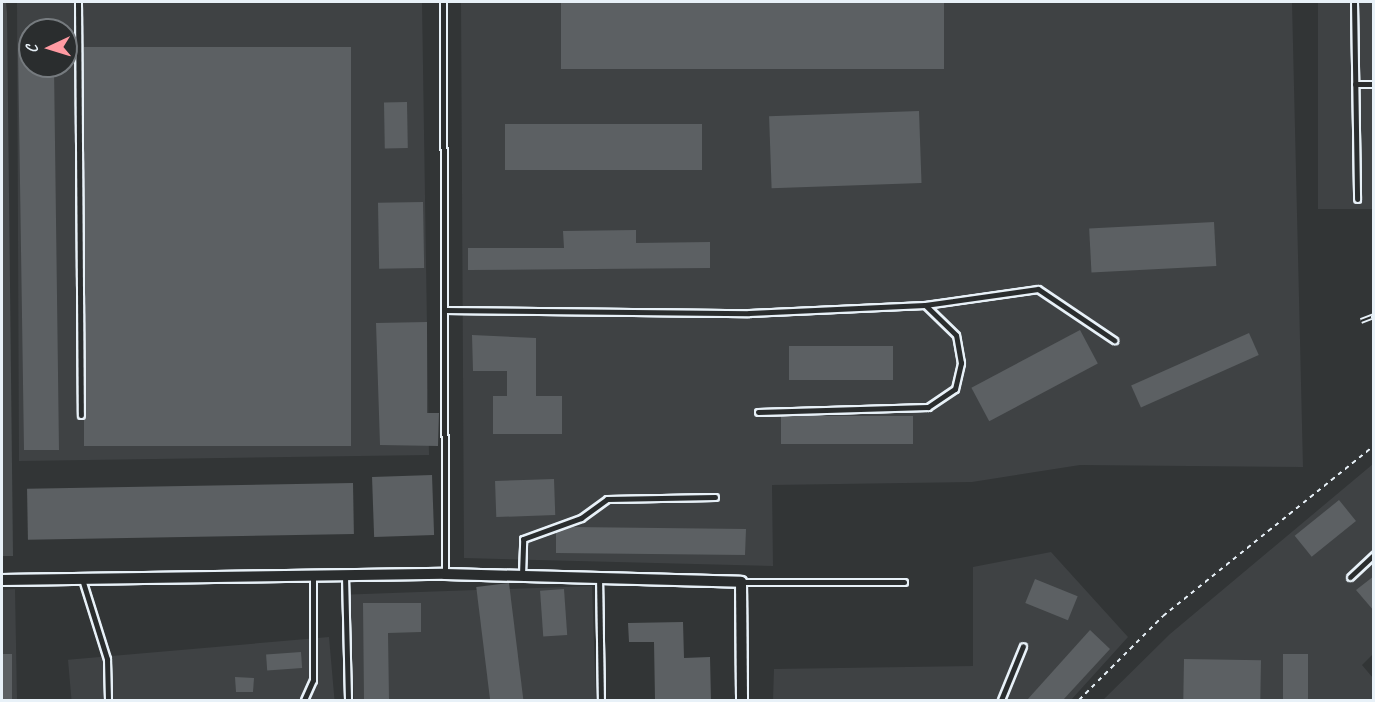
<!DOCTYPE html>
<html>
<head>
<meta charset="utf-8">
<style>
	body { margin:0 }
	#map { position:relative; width:1375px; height:702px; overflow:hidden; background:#323536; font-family:Caveat,sans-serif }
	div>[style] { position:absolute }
	.built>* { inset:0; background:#3f4244; transform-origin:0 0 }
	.green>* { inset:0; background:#494d4f }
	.building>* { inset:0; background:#5c6063; transform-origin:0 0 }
	.path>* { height:2px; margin-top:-1px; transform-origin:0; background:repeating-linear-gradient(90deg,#e8f1f8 0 4.5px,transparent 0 9px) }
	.roads { filter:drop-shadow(2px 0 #e8f1f8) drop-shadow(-2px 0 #e8f1f8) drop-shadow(0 2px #e8f1f8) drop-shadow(0 -2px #e8f1f8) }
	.service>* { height:5px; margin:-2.5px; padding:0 2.5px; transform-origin:2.5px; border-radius:2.5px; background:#2a2d2e }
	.minor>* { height:10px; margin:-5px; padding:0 5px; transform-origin:5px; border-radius:5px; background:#2a2d2e }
	.rail>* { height:6px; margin-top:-3px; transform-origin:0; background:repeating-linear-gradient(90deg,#2a2d2e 0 11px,#e8f1f8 0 22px); box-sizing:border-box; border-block:2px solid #e8f1f8 }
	span { translate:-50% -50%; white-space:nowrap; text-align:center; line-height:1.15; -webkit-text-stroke:4.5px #2a2d2e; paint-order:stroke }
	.frame { position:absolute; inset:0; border:3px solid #e8f1f8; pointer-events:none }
	.north { position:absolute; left:18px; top:18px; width:60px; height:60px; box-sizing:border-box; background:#2a2d2e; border:2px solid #767b7f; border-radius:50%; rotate:266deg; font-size:16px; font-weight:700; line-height:24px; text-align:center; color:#e8f1f8 }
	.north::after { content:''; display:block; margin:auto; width:21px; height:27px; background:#ff9aa2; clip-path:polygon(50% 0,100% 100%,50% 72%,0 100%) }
</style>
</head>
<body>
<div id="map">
	<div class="built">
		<i style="clip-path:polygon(evenodd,17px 2px,422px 2px,429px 455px,19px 461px,17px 2px,30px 30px,66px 30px,66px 66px,30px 66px,30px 30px)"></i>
		<i style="clip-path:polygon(461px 2px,1292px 2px,1303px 467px,1080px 465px,972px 482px,772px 485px,773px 566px,464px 558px)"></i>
		<i style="left:1318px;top:2px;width:55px;height:207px"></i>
		<i style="clip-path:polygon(1373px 464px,1373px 654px,1362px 665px,1373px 678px,1373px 700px,1103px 700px,1170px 634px)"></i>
		<i style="clip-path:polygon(1051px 552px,1128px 637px,1071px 700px,773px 700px,774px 669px,973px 666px,973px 567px)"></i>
		<i style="left:592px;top:586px;width:114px;height:242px;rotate:88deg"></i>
		<i style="clip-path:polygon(15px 589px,17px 700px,2px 700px,2px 590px)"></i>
		<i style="left:329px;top:637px;width:63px;height:262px;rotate:85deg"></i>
	</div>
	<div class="green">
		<i style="clip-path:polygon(2px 2px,6px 2px,7px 13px,13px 556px,2px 556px)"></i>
	</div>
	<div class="building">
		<i style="left:561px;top:2px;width:383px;height:67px"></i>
		<i style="clip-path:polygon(30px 47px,30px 66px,54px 66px,59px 450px,24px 450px,18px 48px)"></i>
		<i style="left:351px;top:47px;width:399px;height:267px;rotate:90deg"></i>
		<i style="left:407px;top:102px;width:46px;height:23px;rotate:89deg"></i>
		<i style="left:919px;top:111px;width:72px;height:150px;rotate:88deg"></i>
		<i style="left:505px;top:124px;width:197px;height:46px"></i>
		<i style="left:423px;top:202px;width:66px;height:45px;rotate:89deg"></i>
		<i style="left:1214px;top:222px;width:44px;height:125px;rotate:87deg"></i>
		<i style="clip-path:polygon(636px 230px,636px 243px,710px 242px,710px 268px,468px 270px,468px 248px,564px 248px,563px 231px)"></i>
		<i style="clip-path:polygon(427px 322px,427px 413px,439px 413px,438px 446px,380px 445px,376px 323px)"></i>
		<i style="left:1080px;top:330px;width:38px;height:123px;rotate:62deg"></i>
		<i style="left:1249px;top:333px;width:24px;height:129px;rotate:66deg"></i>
		<i style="clip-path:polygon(472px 335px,536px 338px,536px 396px,562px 396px,562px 434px,493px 434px,493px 396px,507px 396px,507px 371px,473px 371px)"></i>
		<i style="left:893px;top:346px;width:34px;height:104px;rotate:90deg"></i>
		<i style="left:913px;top:416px;width:28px;height:132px;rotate:90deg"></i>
		<i style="left:432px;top:475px;width:60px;height:60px;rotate:88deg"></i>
		<i style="left:554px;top:479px;width:36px;height:59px;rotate:88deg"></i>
		<i style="left:353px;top:483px;width:51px;height:326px;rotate:89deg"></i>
		<i style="left:1339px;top:500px;width:27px;height:57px;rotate:51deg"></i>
		<i style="clip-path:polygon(572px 527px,746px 529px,745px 555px,556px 553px,556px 532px)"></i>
		<i style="clip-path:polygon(1374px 576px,1374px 611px,1356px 590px)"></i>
		<i style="left:1035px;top:579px;width:46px;height:26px;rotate:22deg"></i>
		<i style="left:509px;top:583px;width:118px;height:33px;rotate:83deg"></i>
		<i style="left:564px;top:589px;width:46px;height:24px;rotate:86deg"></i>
		<i style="clip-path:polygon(363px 603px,421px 603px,421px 632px,388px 633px,389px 700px,364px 700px)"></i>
		<i style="clip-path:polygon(683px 622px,684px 658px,710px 657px,711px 700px,655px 700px,654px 642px,629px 642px,628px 623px)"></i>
		<i style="clip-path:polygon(1090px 630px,1110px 649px,1063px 700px,1027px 700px)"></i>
		<i style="left:301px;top:652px;width:16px;height:35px;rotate:86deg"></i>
		<i style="left:2px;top:654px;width:10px;height:46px"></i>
		<i style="left:1283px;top:654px;width:25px;height:46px"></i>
		<i style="left:1184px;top:659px;width:77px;height:41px;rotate:1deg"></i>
		<i style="clip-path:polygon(235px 677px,254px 678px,253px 692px,236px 692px)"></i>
	</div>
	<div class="path">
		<i style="left:1079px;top:700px;width:119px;rotate:-45deg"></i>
		<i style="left:1163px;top:616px;width:271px;rotate:-38.9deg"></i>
	</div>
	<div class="roads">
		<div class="service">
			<i style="left:78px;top:2px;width:413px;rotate:89.6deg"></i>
			<i style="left:443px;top:2px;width:572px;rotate:89.8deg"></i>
			<i style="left:1354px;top:2px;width:197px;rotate:89.1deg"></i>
			<i style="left:1355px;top:84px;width:19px"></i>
			<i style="left:445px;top:310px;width:304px;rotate:0.6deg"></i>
			<i style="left:749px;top:313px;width:176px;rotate:-2.6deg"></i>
			<i style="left:925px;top:305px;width:114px;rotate:-8.1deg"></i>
			<i style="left:1038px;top:289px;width:92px;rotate:33.9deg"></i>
			<i style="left:758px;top:412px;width:170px;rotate:-1.7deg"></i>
			<i style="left:928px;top:407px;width:32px;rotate:-34deg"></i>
			<i style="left:955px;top:389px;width:27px;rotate:-77deg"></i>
			<i style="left:961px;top:363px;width:28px;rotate:-100deg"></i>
			<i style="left:956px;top:335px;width:43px;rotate:-135.9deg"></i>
			<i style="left:522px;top:575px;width:36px;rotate:-88deg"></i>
			<i style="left:523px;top:539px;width:62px;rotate:-19.9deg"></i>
			<i style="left:581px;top:518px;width:32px;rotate:-36deg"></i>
			<i style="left:607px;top:499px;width:108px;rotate:-1.1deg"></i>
			<i style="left:345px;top:576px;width:124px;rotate:88.6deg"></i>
			<i style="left:599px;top:576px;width:124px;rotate:89.1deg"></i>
			<i style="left:1350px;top:577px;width:33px;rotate:-43deg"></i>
			<i style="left:82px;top:579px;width:84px;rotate:72.6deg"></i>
			<i style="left:107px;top:659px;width:41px;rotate:88.6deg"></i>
			<i style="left:741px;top:582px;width:163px"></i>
			<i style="left:304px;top:700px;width:22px;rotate:-66deg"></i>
			<i style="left:313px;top:680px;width:104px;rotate:-90deg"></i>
			<i style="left:1001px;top:700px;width:58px;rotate:-67.8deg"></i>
		</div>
		<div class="minor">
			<i style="left:2px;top:580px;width:443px;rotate:-0.8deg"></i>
			<i style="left:445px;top:574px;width:296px;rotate:1.5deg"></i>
			<i style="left:741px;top:582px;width:118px;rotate:89.5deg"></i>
		</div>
	</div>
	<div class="rail">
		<i style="left:1361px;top:321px;width:14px;rotate:-21deg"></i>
	</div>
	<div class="frame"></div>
	<div class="north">С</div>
</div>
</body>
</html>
